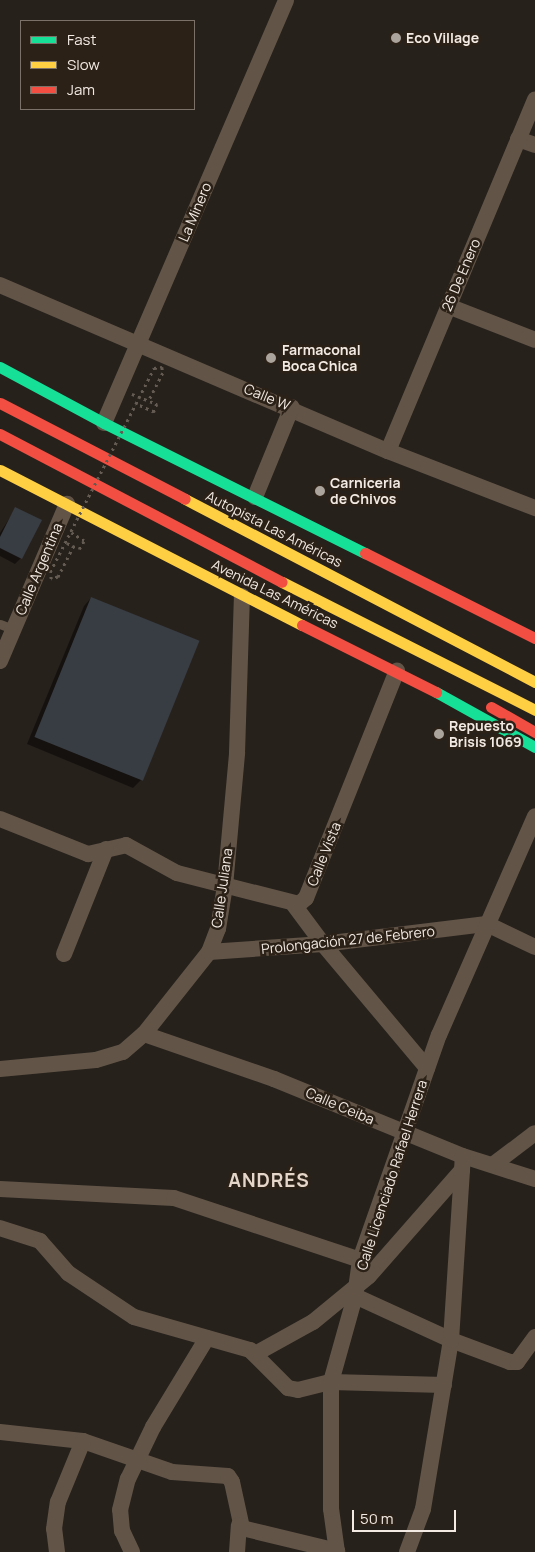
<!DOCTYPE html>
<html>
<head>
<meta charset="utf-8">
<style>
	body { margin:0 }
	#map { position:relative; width:535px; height:1552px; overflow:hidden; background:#27211c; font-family:Manrope,sans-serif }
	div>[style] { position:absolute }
	.shadow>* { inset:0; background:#0007 }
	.building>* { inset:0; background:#383c43; transform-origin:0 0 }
	.path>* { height:2.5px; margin-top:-1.25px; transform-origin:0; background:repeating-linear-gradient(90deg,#645c53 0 2.5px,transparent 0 6.5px) }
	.lane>* { height:9px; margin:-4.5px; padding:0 4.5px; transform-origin:4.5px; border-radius:4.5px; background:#625548 }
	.street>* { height:16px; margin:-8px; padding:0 8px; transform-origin:8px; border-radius:8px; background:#625548 }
	.fast>* { height:11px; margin:-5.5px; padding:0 5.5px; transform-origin:5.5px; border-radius:5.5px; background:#16e098 }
	.slow>* { height:11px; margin:-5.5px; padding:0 5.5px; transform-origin:5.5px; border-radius:5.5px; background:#ffcf43 }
	.jam>* { height:11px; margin:-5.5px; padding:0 5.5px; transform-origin:5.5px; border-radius:5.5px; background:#f24e42 }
	.path-bridge>* { height:2.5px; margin-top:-1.25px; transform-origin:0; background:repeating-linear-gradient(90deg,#645c53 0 2.5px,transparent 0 6.5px) }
	.dots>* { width:14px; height:14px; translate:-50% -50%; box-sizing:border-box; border:2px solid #2c2117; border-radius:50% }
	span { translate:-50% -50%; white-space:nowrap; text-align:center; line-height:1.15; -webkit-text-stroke:5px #2c2117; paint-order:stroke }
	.poi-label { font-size:14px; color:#f2eae3; font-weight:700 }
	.left { translate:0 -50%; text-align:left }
	.street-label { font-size:14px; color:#f2eae3 }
	.district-label { font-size:19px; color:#e6d6c9; font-weight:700; letter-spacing:1px }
	.legend { position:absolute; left:20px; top:20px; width:175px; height:90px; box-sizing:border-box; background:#2c2117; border:1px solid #7b7169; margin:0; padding:6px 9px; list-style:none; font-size:15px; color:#f2eae3 }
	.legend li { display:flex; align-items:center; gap:10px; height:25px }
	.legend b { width:25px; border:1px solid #7b7169 }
	.scale { position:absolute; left:352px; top:1510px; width:104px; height:22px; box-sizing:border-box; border:2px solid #f2eae3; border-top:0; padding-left:6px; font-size:15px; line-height:18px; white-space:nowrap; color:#f2eae3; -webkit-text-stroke:4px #2c2117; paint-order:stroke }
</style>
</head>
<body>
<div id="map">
	<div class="shadow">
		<i style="clip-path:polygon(16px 508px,21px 558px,15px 564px,0 556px,0 533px)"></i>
		<i style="clip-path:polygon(91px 598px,141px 780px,133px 788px,27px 744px,84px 606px)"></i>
	</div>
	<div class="building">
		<i style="clip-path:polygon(15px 507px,42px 520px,22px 559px,0 548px,0 537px)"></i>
		<i style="left:91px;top:597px;width:117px;height:151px;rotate:22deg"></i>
	</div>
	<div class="path">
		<i style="left:132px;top:394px;width:27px;rotate:22deg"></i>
		<i style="left:157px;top:404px;width:9px;rotate:111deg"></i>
		<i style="left:154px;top:412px;width:20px;rotate:-156deg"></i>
		<i style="left:67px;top:543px;width:13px;rotate:27deg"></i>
		<i style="left:79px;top:549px;width:9px;rotate:-58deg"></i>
		<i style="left:84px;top:541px;width:15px;rotate:-148deg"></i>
	</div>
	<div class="lane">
		<i style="left:0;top:624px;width:14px;rotate:21deg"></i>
	</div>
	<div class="street">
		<i style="left:518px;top:139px;width:18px;rotate:19deg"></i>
		<i style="left:0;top:285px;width:422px;rotate:23.2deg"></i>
		<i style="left:388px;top:451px;width:158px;rotate:21.2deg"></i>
		<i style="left:448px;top:306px;width:93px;rotate:21.3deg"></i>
		<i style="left:104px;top:423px;width:460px;rotate:-66.7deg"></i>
		<i style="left:388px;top:451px;width:381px;rotate:-67.3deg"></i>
		<i style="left:255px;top:497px;width:97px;rotate:-67.7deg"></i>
		<i style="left:0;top:661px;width:171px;rotate:-66.9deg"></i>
		<i style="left:0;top:819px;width:95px;rotate:21.7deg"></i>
		<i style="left:88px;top:854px;width:39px;rotate:-13deg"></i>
		<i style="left:126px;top:845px;width:58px;rotate:28.8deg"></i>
		<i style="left:177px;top:873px;width:126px;rotate:14.3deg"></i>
		<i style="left:299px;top:904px;width:9px;rotate:-41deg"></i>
		<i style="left:306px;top:898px;width:245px;rotate:-68.2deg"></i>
		<i style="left:294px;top:905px;width:49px;rotate:53.4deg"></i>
		<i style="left:323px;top:944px;width:162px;rotate:50deg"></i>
		<i style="left:209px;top:952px;width:114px;rotate:-4deg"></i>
		<i style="left:323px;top:944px;width:165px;rotate:-7deg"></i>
		<i style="left:487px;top:924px;width:53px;rotate:25.6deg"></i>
		<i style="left:64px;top:954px;width:113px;rotate:-68.2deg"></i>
		<i style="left:144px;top:1034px;width:138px;rotate:19.1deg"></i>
		<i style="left:274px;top:1079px;width:204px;rotate:22.2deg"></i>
		<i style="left:463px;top:1156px;width:76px;rotate:17.7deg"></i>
		<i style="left:0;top:1069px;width:96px;rotate:-5.4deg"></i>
		<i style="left:96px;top:1060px;width:28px;rotate:-17deg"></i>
		<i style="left:123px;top:1052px;width:28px;rotate:-41deg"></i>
		<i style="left:144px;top:1034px;width:105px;rotate:-51.6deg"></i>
		<i style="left:209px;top:952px;width:25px;rotate:-69deg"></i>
		<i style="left:218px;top:929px;width:44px;rotate:-80.8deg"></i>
		<i style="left:225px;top:886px;width:134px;rotate:-84.8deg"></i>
		<i style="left:237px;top:753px;width:157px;rotate:-88.2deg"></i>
		<i style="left:494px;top:1164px;width:51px;rotate:-37.1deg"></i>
		<i style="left:0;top:1189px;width:174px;rotate:3deg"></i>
		<i style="left:174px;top:1198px;width:196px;rotate:18.4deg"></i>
		<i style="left:0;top:1228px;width:42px;rotate:18deg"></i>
		<i style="left:40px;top:1241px;width:43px;rotate:48.8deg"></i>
		<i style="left:68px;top:1273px;width:79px;rotate:33.7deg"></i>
		<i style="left:134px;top:1317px;width:121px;rotate:15.9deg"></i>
		<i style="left:250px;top:1350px;width:54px;rotate:45deg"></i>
		<i style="left:288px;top:1388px;width:10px;rotate:11deg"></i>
		<i style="left:298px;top:1390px;width:34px;rotate:-14deg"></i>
		<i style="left:331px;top:1382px;width:113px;rotate:1.5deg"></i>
		<i style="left:355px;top:1296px;width:106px;rotate:24.6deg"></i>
		<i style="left:451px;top:1340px;width:63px;rotate:20.4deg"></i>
		<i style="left:510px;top:1362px;width:7px"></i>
		<i style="left:517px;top:1362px;width:31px;rotate:-54deg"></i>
		<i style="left:255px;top:1354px;width:66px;rotate:-28.9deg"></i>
		<i style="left:313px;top:1322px;width:72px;rotate:-39.4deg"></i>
		<i style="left:369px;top:1276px;width:141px;rotate:-48.7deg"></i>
		<i style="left:0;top:1432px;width:83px;rotate:6.2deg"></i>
		<i style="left:83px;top:1441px;width:94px;rotate:19.2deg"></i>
		<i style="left:172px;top:1472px;width:56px;rotate:4.1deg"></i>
		<i style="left:228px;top:1476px;width:7px;rotate:56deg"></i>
		<i style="left:232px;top:1482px;width:47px;rotate:77.7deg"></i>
		<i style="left:242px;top:1528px;width:98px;rotate:13.6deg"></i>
		<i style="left:57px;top:1552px;width:23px;rotate:-97deg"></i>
		<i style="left:54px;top:1529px;width:27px;rotate:-82deg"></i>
		<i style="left:58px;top:1502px;width:66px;rotate:-67.7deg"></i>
		<i style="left:132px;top:1552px;width:23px;rotate:-115deg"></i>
		<i style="left:122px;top:1531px;width:21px;rotate:-95deg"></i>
		<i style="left:120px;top:1510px;width:32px;rotate:-76deg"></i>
		<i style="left:128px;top:1479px;width:58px;rotate:-64.3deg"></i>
		<i style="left:153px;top:1427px;width:104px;rotate:-58.8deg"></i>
		<i style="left:237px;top:1552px;width:27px;rotate:-86deg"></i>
		<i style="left:337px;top:1552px;width:43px;rotate:-97.9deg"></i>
		<i style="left:331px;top:1509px;width:127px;rotate:-90deg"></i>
		<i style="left:331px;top:1382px;width:89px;rotate:-74.4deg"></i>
		<i style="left:355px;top:1296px;width:36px;rotate:-82deg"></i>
		<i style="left:360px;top:1260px;width:238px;rotate:-70.7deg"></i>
		<i style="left:439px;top:1035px;width:239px;rotate:-66.3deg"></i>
		<i style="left:407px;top:1552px;width:46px;rotate:-69.6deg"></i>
		<i style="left:423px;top:1509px;width:171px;rotate:-80.6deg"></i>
		<i style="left:451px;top:1340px;width:184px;rotate:-86.3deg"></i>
	</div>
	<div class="fast">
		<i style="left:0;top:367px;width:118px;rotate:28.3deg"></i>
		<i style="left:104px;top:423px;width:292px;rotate:26.5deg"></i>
		<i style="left:436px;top:692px;width:113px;rotate:29.1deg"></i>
	</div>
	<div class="slow">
		<i style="left:0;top:470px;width:339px;rotate:27.2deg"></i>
		<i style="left:185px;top:499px;width:395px;rotate:27.6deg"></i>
		<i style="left:282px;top:582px;width:284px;rotate:26.8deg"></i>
	</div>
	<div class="jam">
		<i style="left:0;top:403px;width:208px;rotate:27.4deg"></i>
		<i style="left:0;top:434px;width:318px;rotate:27.7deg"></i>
		<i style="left:365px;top:553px;width:190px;rotate:26.6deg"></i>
		<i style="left:302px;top:625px;width:150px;rotate:26.6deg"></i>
		<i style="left:491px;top:707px;width:51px;rotate:29.6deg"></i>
	</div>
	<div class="path-bridge">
		<i style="left:74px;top:546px;width:35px;rotate:117deg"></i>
		<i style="left:58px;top:577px;width:7px;rotate:164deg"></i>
		<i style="left:51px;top:579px;width:7px;rotate:-98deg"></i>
		<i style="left:50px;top:572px;width:229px;rotate:-63deg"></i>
		<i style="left:154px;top:368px;width:8px;rotate:-7deg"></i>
		<i style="left:162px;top:367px;width:6px;rotate:81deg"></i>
		<i style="left:163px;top:373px;width:30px;rotate:117deg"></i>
	</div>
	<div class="dots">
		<i style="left:396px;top:38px;background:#aba49d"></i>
		<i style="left:271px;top:358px;background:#aba49d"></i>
		<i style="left:320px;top:491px;background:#aba49d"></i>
		<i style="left:439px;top:734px;background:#aba49d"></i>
	</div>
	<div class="poi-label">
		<span class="left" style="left:406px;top:38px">Eco Village</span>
		<span class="left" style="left:282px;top:358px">Farmaconal<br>Boca Chica</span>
		<span class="left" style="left:330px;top:491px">Carniceria<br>de Chivos</span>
		<span class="left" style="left:449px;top:734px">Repuesto<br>Brisis 1069</span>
	</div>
	<div class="street-label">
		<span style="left:195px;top:212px;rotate:-67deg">La Minero</span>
		<span style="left:461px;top:275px;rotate:-67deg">26 De Enero</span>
		<span style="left:267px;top:397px;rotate:22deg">Calle W</span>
		<span style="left:274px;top:529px;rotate:27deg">Autopista Las Américas</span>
		<span style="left:39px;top:569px;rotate:-67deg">Calle Argentina</span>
		<span style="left:275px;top:594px;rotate:26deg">Avenida Las Américas</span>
		<span style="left:324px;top:854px;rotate:-68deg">Calle Vista</span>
		<span style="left:222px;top:888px;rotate:-82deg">Calle Juliana</span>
		<span style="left:348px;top:940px;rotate:-6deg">Prolongación 27 de Febrero</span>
		<span style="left:340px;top:1106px;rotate:23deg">Calle Ceiba</span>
		<span style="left:392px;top:1175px;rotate:-72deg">Calle Licenciado Rafael Herrera</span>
	</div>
	<div class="district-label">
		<span style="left:269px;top:1181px">ANDRÉS</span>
	</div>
	<ul class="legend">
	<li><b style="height:6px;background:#16e098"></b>Fast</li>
	<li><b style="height:6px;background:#ffcf43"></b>Slow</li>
	<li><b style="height:6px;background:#f24e42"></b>Jam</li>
	</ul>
	<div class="scale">50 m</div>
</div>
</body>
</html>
